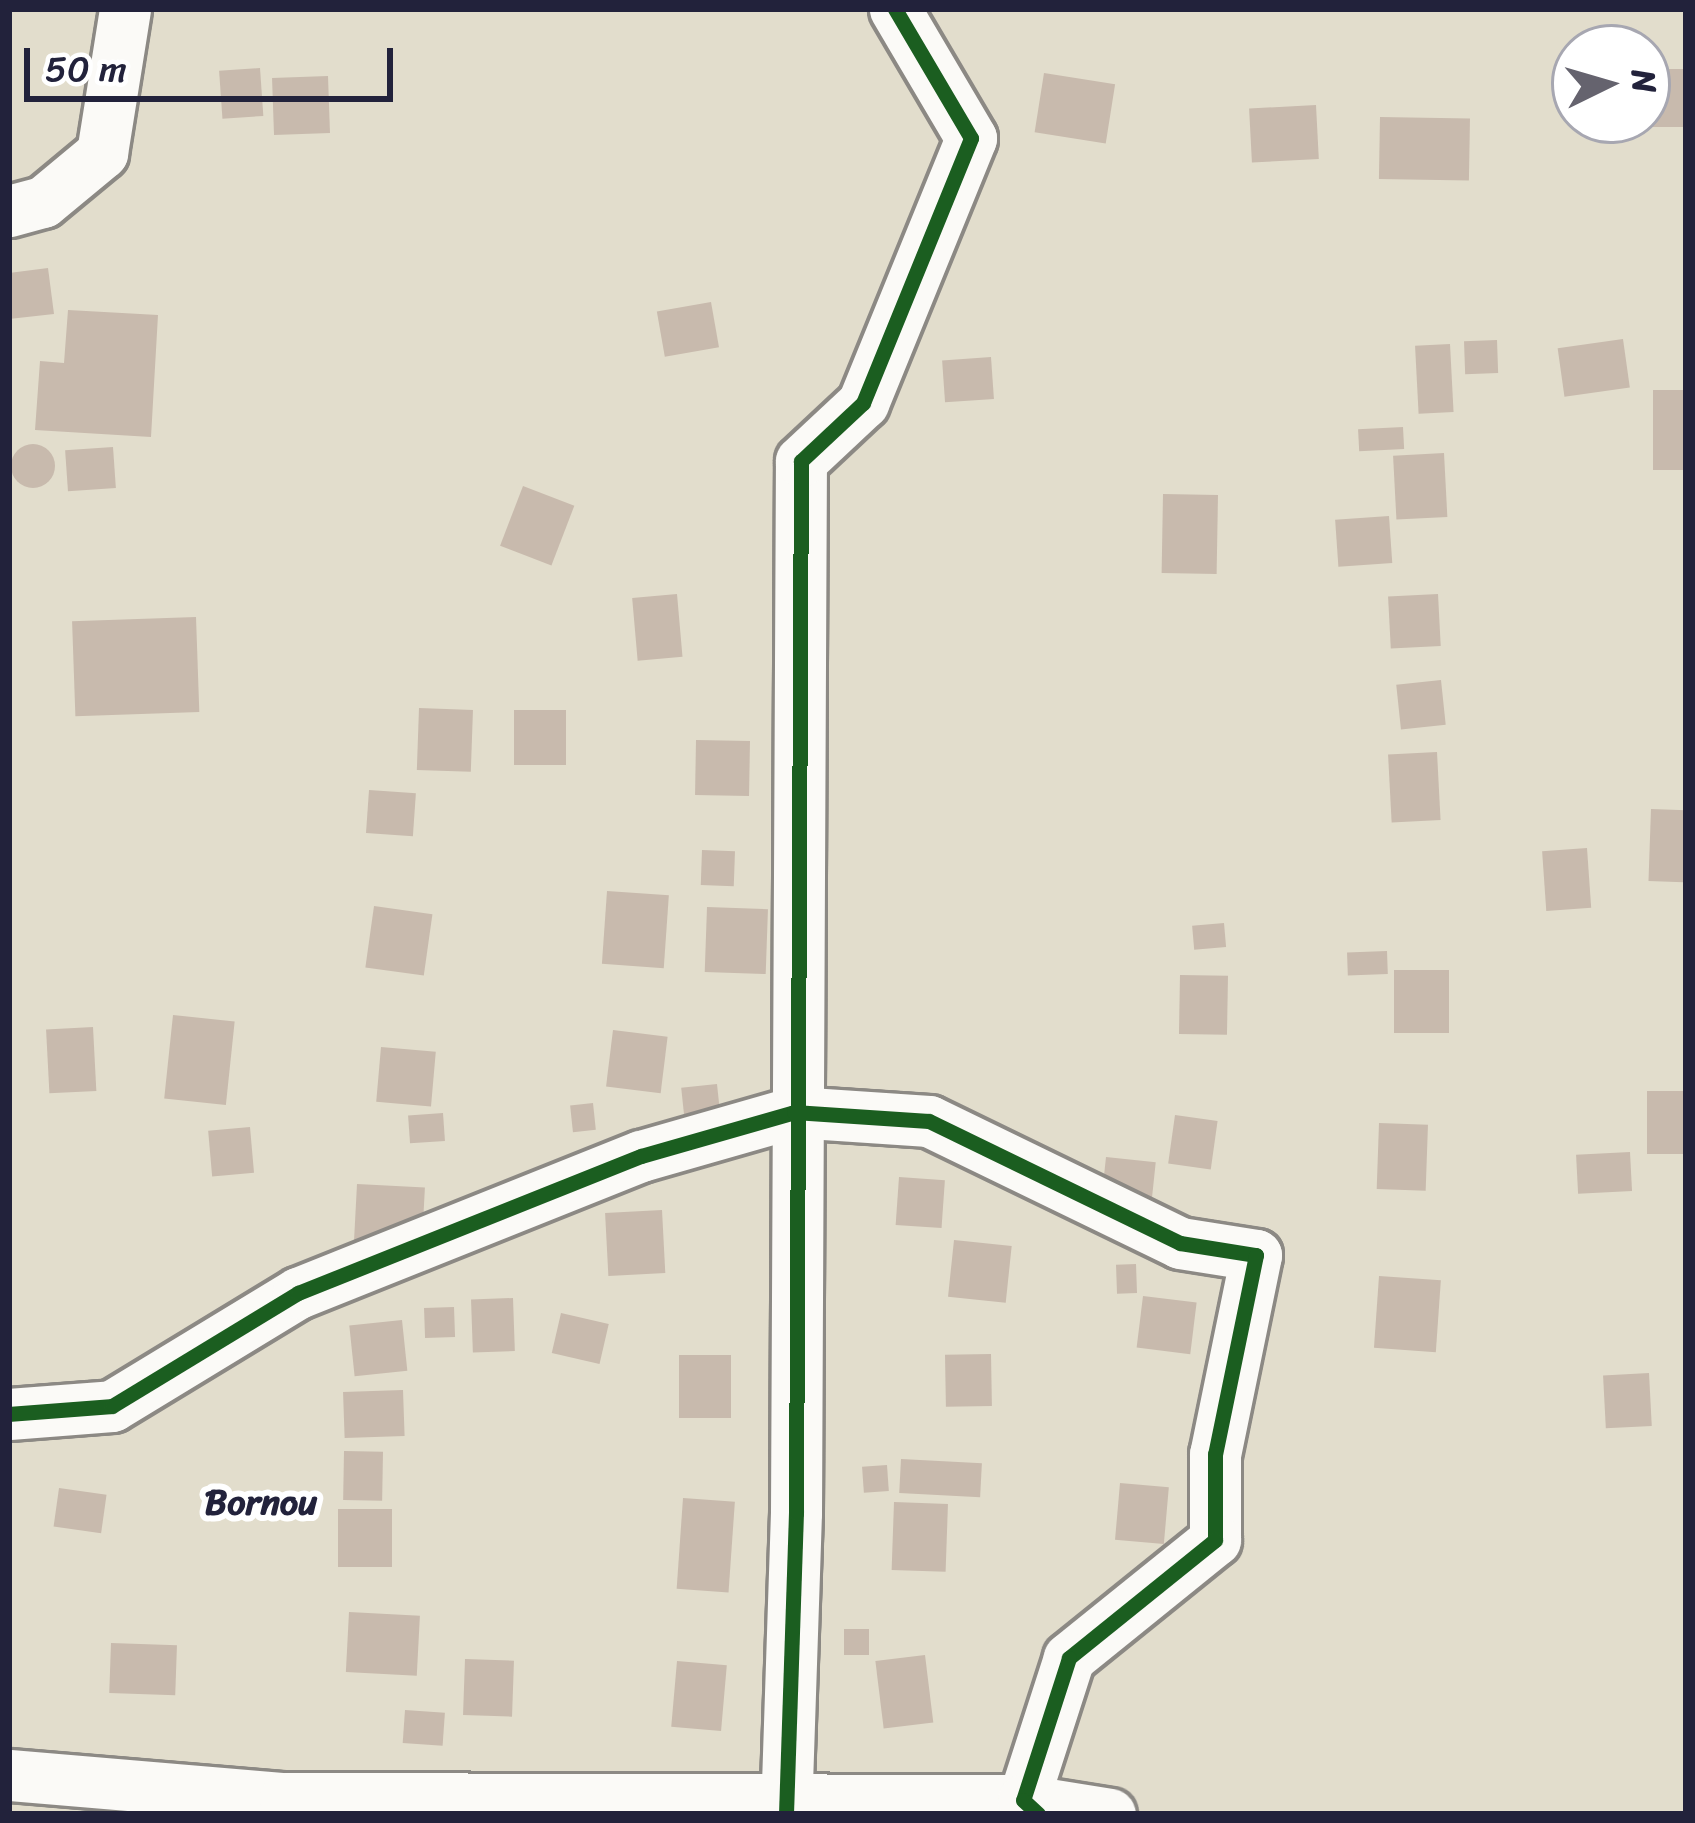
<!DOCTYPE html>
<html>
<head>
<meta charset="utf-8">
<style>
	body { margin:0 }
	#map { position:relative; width:1695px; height:1823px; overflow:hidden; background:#e2ddcc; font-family:Sriracha,sans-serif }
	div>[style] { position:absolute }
	.building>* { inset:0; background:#c8baad; transform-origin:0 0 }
	.round { border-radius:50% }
	.roads { filter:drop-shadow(3px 0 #8c8984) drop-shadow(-3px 0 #8c8984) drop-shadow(0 3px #8c8984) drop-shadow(0 -3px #8c8984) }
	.street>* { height:51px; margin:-25.5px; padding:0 25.5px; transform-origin:25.5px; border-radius:25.5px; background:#fbfaf7 }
	.cycleway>* { height:15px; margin:-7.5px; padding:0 7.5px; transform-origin:7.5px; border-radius:7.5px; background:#1b5e20 }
	span { translate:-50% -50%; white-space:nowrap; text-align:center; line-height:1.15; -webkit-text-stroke:12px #fff; paint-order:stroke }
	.neighbourhood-label { font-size:36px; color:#22223b; font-weight:700 }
	.frame { position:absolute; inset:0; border:12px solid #22223b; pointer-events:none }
	.north { position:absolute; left:1551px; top:24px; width:120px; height:120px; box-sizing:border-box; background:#fff; border:3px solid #a7a7b1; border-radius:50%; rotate:85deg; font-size:33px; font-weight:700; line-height:48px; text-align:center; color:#22223b }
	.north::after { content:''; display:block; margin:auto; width:42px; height:54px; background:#65636e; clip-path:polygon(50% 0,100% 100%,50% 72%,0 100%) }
	.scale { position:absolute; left:24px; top:48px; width:369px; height:54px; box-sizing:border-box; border:6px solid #22223b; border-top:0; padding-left:15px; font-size:36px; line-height:42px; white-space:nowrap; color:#22223b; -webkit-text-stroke:9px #fff; paint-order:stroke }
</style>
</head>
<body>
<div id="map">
	<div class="building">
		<i style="left:260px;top:68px;width:48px;height:41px;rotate:86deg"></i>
		<i style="left:1686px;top:69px;width:58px;height:39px;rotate:90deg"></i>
		<i style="left:1044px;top:73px;width:72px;height:60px;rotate:9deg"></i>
		<i style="left:328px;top:76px;width:57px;height:56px;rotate:88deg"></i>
		<i style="left:1316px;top:105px;width:54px;height:67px;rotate:87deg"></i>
		<i style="left:1380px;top:117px;width:90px;height:62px;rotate:1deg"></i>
		<i style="clip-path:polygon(48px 268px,54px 314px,9px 319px,9px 273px)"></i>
		<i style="left:711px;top:302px;width:46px;height:55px;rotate:80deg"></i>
		<i style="clip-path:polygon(68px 310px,158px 315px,151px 437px,35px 430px,40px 361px,64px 363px)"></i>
		<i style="left:1623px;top:339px;width:49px;height:66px;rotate:82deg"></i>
		<i style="left:1497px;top:340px;width:33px;height:33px;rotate:88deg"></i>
		<i style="left:1450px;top:344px;width:68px;height:35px;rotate:87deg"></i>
		<i style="left:991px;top:357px;width:42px;height:49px;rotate:86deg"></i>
		<i style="left:1686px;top:390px;width:80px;height:33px;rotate:90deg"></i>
		<i style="left:1403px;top:427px;width:22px;height:45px;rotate:87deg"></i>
		<i class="round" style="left:11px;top:444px;width:44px;height:44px"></i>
		<i style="left:113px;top:447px;width:41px;height:48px;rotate:86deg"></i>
		<i style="left:1444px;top:453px;width:64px;height:51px;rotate:87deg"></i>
		<i style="left:523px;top:486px;width:55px;height:64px;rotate:21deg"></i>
		<i style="left:1163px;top:494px;width:55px;height:79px;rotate:1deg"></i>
		<i style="left:1389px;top:516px;width:47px;height:54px;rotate:86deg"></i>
		<i style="left:677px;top:594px;width:63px;height:45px;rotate:85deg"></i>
		<i style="left:1438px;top:594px;width:52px;height:50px;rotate:87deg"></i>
		<i style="left:196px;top:617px;width:95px;height:124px;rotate:88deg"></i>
		<i style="left:1441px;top:680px;width:45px;height:45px;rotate:84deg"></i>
		<i style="left:419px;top:708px;width:54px;height:62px;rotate:2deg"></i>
		<i style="left:514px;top:710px;width:52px;height:55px"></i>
		<i style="left:696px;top:740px;width:54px;height:55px;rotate:1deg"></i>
		<i style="left:1437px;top:752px;width:68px;height:49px;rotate:87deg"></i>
		<i style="left:369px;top:790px;width:47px;height:43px;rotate:4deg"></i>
		<i style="left:1651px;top:809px;width:35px;height:72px;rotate:2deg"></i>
		<i style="left:1587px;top:848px;width:60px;height:45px;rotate:86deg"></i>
		<i style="left:702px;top:850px;width:33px;height:35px;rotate:2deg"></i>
		<i style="left:607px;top:891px;width:62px;height:73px;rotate:4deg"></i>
		<i style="left:374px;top:906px;width:59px;height:62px;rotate:8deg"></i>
		<i style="left:707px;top:907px;width:61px;height:65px;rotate:2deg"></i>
		<i style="left:1224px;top:923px;width:24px;height:32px;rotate:85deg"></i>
		<i style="left:1387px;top:951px;width:23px;height:40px;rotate:88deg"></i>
		<i style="left:1449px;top:970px;width:63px;height:55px;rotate:90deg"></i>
		<i style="left:1180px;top:975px;width:48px;height:59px;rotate:1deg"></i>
		<i style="left:173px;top:1015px;width:62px;height:84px;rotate:6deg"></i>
		<i style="left:93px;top:1027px;width:64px;height:47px;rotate:87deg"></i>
		<i style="left:613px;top:1030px;width:55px;height:57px;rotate:7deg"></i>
		<i style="left:381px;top:1047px;width:55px;height:55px;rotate:5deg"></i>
		<i style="left:717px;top:1084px;width:28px;height:36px;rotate:84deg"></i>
		<i style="left:1647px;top:1091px;width:39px;height:63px"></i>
		<i style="left:593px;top:1103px;width:27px;height:23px;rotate:84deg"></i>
		<i style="left:443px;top:1113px;width:28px;height:35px;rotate:86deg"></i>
		<i style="left:1175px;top:1115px;width:43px;height:49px;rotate:8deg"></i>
		<i style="left:1379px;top:1123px;width:49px;height:66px;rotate:2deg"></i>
		<i style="left:250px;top:1127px;width:46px;height:42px;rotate:85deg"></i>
		<i style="left:1630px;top:1152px;width:39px;height:54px;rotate:87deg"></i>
		<i style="left:1106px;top:1157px;width:50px;height:35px;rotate:6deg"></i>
		<i style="left:899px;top:1177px;width:46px;height:48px;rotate:4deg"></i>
		<i style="left:357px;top:1184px;width:68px;height:66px;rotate:3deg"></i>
		<i style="left:662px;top:1210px;width:63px;height:57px;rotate:87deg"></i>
		<i style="left:954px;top:1240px;width:58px;height:57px;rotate:6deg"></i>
		<i style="left:1136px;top:1264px;width:29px;height:20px;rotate:88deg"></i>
		<i style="left:1379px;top:1276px;width:62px;height:72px;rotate:4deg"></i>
		<i style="left:1143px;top:1296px;width:54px;height:52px;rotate:7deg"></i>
		<i style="left:513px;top:1298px;width:53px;height:42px;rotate:88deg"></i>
		<i style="left:454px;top:1307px;width:30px;height:30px;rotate:88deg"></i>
		<i style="left:561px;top:1313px;width:49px;height:41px;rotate:13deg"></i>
		<i style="left:402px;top:1320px;width:51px;height:53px;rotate:84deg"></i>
		<i style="left:991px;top:1354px;width:52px;height:46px;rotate:89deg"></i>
		<i style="left:679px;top:1355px;width:52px;height:63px"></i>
		<i style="left:1649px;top:1373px;width:53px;height:46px;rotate:87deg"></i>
		<i style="left:403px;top:1390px;width:46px;height:60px;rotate:88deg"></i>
		<i style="left:344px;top:1451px;width:39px;height:49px;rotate:1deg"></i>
		<i style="left:901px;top:1459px;width:81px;height:34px;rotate:3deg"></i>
		<i style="left:887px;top:1465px;width:26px;height:25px;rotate:86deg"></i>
		<i style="left:1120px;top:1483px;width:49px;height:57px;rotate:5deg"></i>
		<i style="left:59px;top:1488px;width:48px;height:39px;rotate:8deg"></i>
		<i style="left:683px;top:1498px;width:52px;height:91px;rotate:4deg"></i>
		<i style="left:894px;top:1502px;width:54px;height:68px;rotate:2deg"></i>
		<i style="left:338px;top:1509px;width:54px;height:58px"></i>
		<i style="left:349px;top:1612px;width:71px;height:60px;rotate:3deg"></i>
		<i style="left:869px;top:1629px;width:26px;height:25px;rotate:90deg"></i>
		<i style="left:111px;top:1643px;width:66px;height:50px;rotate:2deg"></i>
		<i style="left:925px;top:1655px;width:68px;height:50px;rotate:83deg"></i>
		<i style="left:465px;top:1659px;width:49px;height:56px;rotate:2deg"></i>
		<i style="left:677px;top:1661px;width:50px;height:66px;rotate:5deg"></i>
		<i style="left:405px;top:1710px;width:40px;height:33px;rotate:4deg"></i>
	</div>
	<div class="roads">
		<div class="street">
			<i style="left:9px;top:211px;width:35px;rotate:-15deg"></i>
			<i style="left:43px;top:202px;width:77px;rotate:-39.7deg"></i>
			<i style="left:102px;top:153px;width:146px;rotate:-80.9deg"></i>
			<i style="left:9px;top:1414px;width:103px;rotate:-4.4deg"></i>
			<i style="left:112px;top:1406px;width:218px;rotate:-31.3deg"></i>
			<i style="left:298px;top:1293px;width:369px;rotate:-21.8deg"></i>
			<i style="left:641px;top:1156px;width:159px;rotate:-16deg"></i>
			<i style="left:794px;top:1112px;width:135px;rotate:3.8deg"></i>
			<i style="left:929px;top:1121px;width:279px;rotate:25.9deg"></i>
			<i style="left:1180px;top:1243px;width:77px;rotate:9deg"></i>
			<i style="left:1256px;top:1255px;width:203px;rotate:101.6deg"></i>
			<i style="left:1215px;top:1454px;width:86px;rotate:90deg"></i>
			<i style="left:1215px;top:1540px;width:188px;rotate:141.1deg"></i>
			<i style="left:1069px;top:1658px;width:149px;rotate:107.9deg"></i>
			<i style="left:1023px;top:1800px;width:21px;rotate:43deg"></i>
			<i style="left:9px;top:1775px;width:277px;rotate:4.8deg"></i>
			<i style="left:285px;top:1798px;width:738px;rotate:0.16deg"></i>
			<i style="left:1023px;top:1800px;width:88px;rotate:9.1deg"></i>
			<i style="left:786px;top:1814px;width:301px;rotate:-88.1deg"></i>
			<i style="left:796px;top:1513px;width:1052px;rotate:-89.73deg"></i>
			<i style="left:801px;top:461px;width:85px;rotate:-43.1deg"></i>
			<i style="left:863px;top:403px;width:286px;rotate:-67.8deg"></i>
			<i style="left:971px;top:138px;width:150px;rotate:-120.5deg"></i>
		</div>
	</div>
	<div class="cycleway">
		<i style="left:9px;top:1414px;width:103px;rotate:-4.4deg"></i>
		<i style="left:112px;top:1406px;width:218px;rotate:-31.3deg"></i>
		<i style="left:298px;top:1293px;width:369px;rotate:-21.8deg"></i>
		<i style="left:641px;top:1156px;width:159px;rotate:-16deg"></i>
		<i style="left:794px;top:1112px;width:135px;rotate:3.8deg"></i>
		<i style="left:929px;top:1121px;width:279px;rotate:25.9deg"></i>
		<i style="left:1180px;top:1243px;width:77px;rotate:9deg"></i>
		<i style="left:1256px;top:1255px;width:203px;rotate:101.6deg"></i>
		<i style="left:1215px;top:1454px;width:86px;rotate:90deg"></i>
		<i style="left:1215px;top:1540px;width:188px;rotate:141.1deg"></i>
		<i style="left:1069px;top:1658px;width:149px;rotate:107.9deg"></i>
		<i style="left:1023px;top:1800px;width:21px;rotate:43deg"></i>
		<i style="left:786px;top:1814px;width:301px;rotate:-88.1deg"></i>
		<i style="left:796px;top:1513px;width:1052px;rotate:-89.73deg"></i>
		<i style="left:801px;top:461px;width:85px;rotate:-43.1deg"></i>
		<i style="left:863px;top:403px;width:286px;rotate:-67.8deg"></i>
		<i style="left:971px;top:138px;width:150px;rotate:-120.5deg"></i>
	</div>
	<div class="neighbourhood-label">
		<span style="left:261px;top:1503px">Bornou</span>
	</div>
	<div class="frame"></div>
	<div class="north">N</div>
	<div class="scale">50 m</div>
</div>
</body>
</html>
